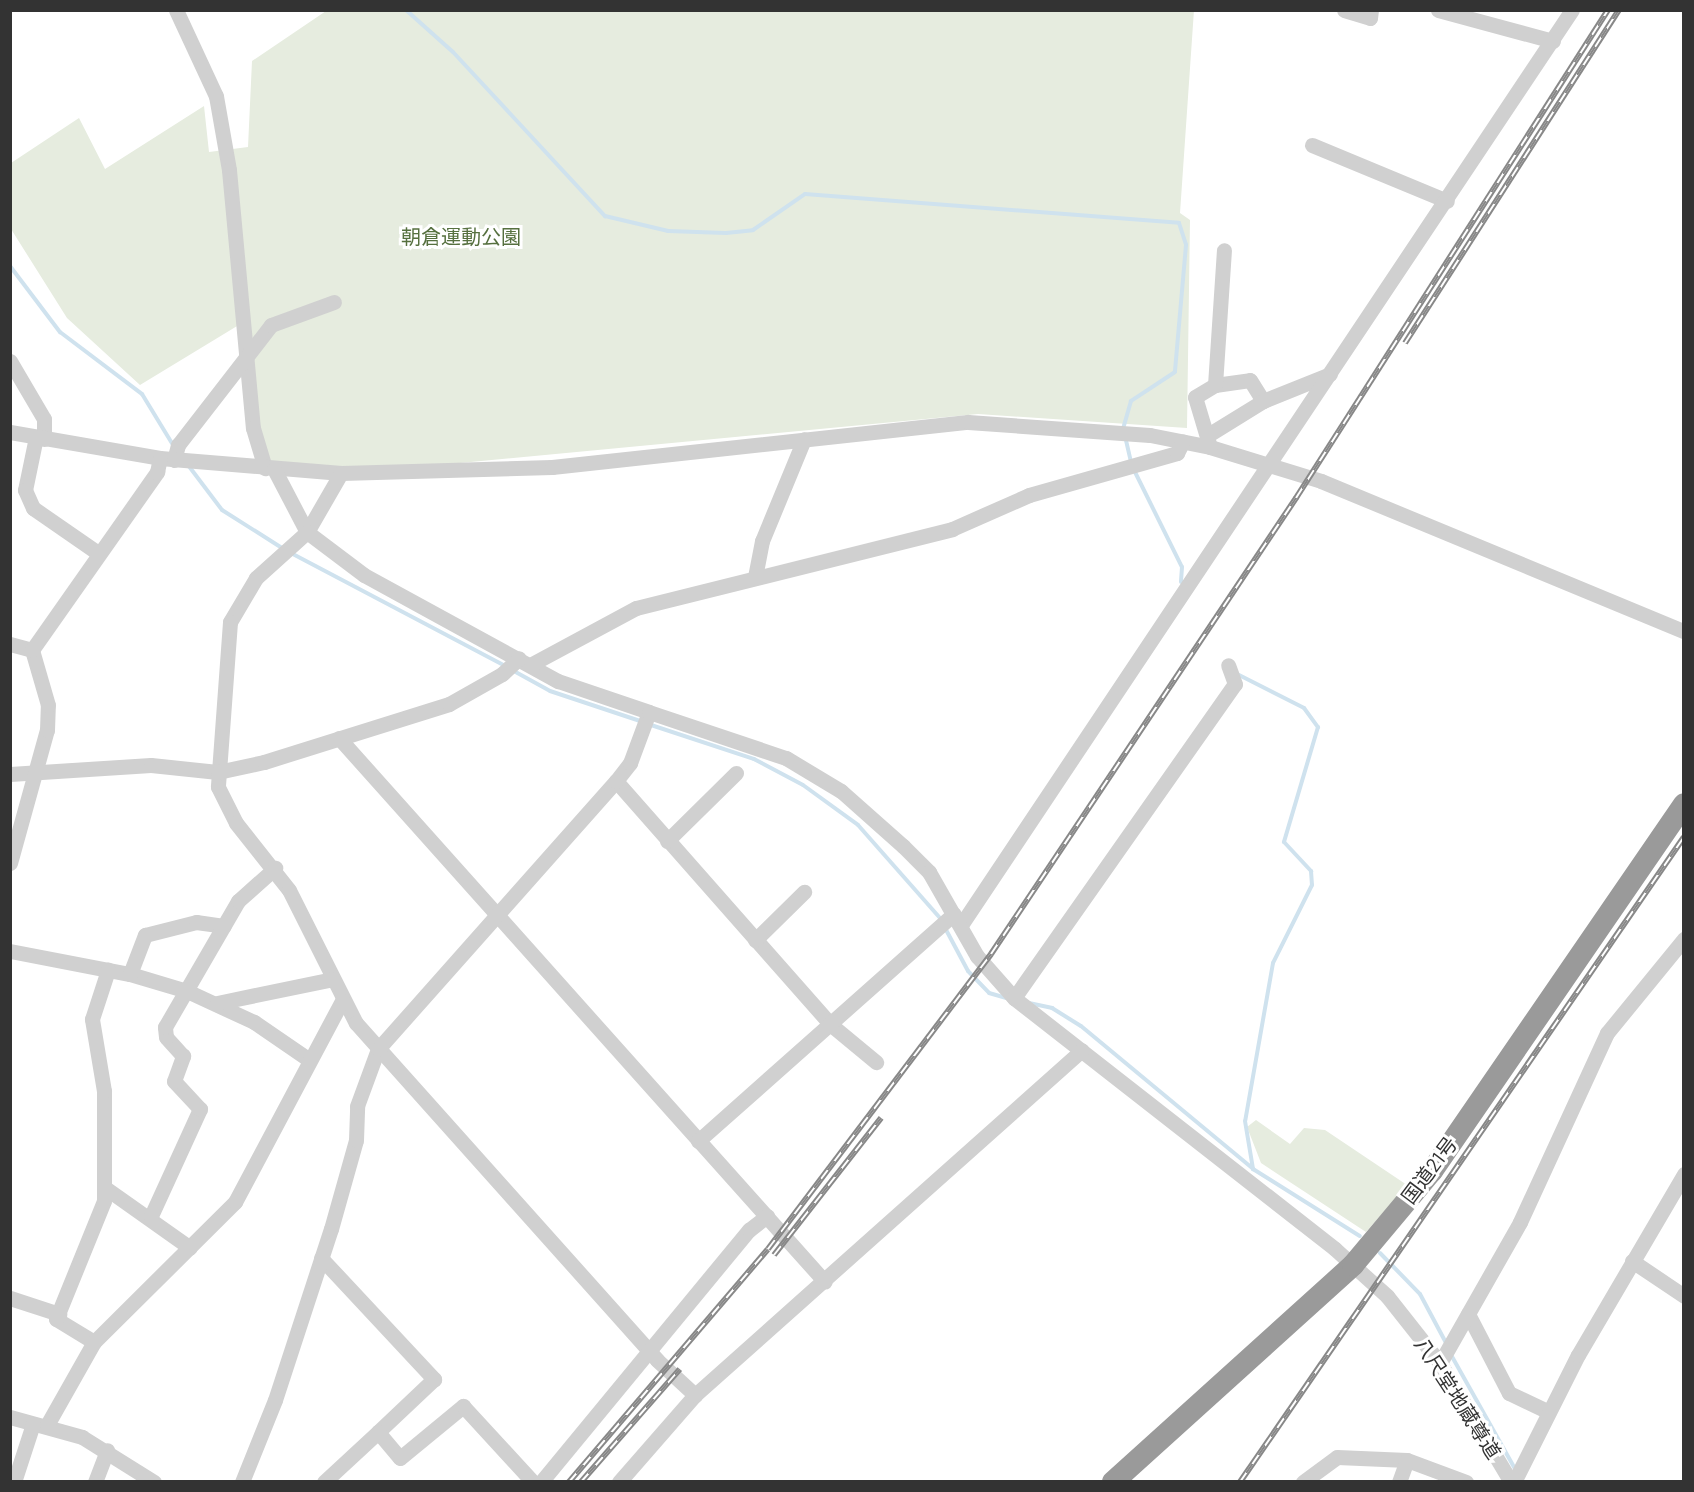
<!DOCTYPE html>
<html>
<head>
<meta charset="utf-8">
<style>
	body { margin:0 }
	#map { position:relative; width:1694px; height:1492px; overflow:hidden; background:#fff; font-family:Barlow,"Noto Sans JP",sans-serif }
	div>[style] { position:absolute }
	.green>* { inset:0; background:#e6ecdf }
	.stream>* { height:4px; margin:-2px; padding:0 2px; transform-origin:2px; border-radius:2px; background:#cfe2ee }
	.minor>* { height:15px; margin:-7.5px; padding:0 7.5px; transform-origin:7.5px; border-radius:7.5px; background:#d0d0d0 }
	.highway>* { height:22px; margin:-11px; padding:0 11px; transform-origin:11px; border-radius:11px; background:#9a9a9a }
	.rail>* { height:6px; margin-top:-3px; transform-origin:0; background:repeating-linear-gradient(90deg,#fff 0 11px,#888 0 22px); box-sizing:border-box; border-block:2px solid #888 }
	span { translate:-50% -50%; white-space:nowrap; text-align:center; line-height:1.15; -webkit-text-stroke:6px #fff; paint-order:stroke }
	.park-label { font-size:20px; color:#56703f }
	.street-label { font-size:20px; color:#333 }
	.frame { position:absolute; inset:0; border:12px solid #333; pointer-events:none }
</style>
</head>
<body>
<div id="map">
	<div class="green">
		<i style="clip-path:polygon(326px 11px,1194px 10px,1180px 213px,1190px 220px,1187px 428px,978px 414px,418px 467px,272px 467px,258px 446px,247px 320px,140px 385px,67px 318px,11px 229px,11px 163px,79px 118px,105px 169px,204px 106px,209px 152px,248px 147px,252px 61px)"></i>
		<i style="clip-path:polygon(1256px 1120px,1290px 1144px,1304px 1128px,1325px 1130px,1407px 1185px,1366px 1232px,1261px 1163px,1247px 1127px)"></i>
	</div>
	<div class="stream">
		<i style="left:406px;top:10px;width:63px;rotate:41.8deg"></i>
		<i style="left:453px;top:52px;width:224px;rotate:47.2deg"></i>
		<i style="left:605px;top:216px;width:65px;rotate:13.4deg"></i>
		<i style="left:668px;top:231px;width:58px;rotate:2deg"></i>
		<i style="left:726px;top:233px;width:27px;rotate:-6deg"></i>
		<i style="left:753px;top:230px;width:63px;rotate:-34.7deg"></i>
		<i style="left:805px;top:194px;width:375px;rotate:4.4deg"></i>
		<i style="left:1179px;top:223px;width:23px;rotate:72deg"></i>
		<i style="left:1186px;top:245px;width:127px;rotate:95deg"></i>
		<i style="left:1175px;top:372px;width:53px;rotate:146.6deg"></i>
		<i style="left:1131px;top:401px;width:29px;rotate:106deg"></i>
		<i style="left:10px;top:266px;width:83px;rotate:52.9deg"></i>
		<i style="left:60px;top:332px;width:103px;rotate:37.1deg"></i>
		<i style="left:142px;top:394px;width:60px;rotate:58.7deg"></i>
		<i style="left:1125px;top:436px;width:26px;rotate:77deg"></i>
		<i style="left:188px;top:465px;width:56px;rotate:52.9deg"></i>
		<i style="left:222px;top:510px;width:71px;rotate:32.3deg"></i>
		<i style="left:1133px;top:468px;width:110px;rotate:63.7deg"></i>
		<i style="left:1182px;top:567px;width:15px;rotate:94deg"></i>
		<i style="left:289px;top:552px;width:244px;rotate:27.8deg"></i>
		<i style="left:512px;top:670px;width:43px;rotate:28.9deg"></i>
		<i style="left:550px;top:691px;width:95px;rotate:18.4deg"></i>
		<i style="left:1239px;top:675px;width:73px;rotate:26.9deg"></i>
		<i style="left:1304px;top:708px;width:24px;rotate:54deg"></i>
		<i style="left:1318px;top:727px;width:120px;rotate:106.5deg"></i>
		<i style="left:1284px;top:842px;width:40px;rotate:47deg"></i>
		<i style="left:1311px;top:871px;width:14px;rotate:86deg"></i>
		<i style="left:1312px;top:885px;width:87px;rotate:116.6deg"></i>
		<i style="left:1273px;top:963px;width:160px;rotate:100deg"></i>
		<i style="left:1245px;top:1121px;width:49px;rotate:80.5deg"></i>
		<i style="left:648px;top:724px;width:112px;rotate:18.3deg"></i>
		<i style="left:754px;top:759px;width:55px;rotate:28deg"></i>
		<i style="left:803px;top:785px;width:68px;rotate:36deg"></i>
		<i style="left:858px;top:825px;width:125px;rotate:48.6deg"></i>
		<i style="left:944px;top:926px;width:51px;rotate:61.9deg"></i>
		<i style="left:968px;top:971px;width:30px;rotate:46deg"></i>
		<i style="left:989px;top:993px;width:19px;rotate:16deg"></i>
		<i style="left:1029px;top:1003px;width:24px;rotate:12deg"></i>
		<i style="left:1052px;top:1008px;width:34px;rotate:32deg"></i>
		<i style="left:1081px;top:1026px;width:224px;rotate:39.7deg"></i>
		<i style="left:1253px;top:1169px;width:126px;rotate:32.1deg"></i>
		<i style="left:1380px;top:1253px;width:57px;rotate:45.7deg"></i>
		<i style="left:1420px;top:1294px;width:55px;rotate:62deg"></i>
		<i style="left:1450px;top:1353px;width:133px;rotate:60.7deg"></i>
	</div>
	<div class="minor">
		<i style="left:176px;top:10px;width:95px;rotate:65.1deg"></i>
		<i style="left:216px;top:96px;width:75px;rotate:80deg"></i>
		<i style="left:229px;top:170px;width:259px;rotate:84.7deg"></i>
		<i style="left:253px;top:428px;width:42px;rotate:73.3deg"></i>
		<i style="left:1344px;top:10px;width:27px;rotate:17deg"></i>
		<i style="left:1370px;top:18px;width:8px;rotate:-83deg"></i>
		<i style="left:1438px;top:10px;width:119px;rotate:15.1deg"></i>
		<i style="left:1312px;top:145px;width:146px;rotate:22.5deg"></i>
		<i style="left:10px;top:361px;width:67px;rotate:59.6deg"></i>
		<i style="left:44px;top:419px;width:20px;rotate:90deg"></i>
		<i style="left:1215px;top:385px;width:35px;rotate:-8deg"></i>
		<i style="left:1250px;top:380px;width:25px;rotate:58deg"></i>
		<i style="left:10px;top:432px;width:152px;rotate:9.8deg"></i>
		<i style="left:160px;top:458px;width:182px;rotate:4.7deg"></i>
		<i style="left:341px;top:473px;width:211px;rotate:-1.6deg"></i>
		<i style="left:552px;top:467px;width:418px;rotate:-6.2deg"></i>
		<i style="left:968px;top:422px;width:182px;rotate:4.1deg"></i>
		<i style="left:1150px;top:435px;width:61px;rotate:11.3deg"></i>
		<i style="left:1210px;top:447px;width:116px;rotate:17deg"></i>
		<i style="left:1321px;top:481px;width:393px;rotate:22.5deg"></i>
		<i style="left:1208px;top:435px;width:65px;rotate:-31.7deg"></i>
		<i style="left:1263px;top:401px;width:72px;rotate:-21.9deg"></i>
		<i style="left:36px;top:437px;width:54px;rotate:101.7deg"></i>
		<i style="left:25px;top:490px;width:20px;rotate:66deg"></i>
		<i style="left:33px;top:508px;width:79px;rotate:34.7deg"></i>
		<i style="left:1210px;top:447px;width:52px;rotate:-106.7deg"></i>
		<i style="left:1195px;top:397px;width:23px;rotate:-31deg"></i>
		<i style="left:1215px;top:385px;width:135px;rotate:-86.2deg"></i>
		<i style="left:174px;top:460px;width:16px;rotate:-75deg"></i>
		<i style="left:178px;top:445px;width:152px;rotate:-52.2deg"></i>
		<i style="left:271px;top:325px;width:67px;rotate:-20.1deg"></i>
		<i style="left:274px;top:469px;width:71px;rotate:62.4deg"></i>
		<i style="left:307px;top:532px;width:71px;rotate:37deg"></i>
		<i style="left:364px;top:575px;width:221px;rotate:28.7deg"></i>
		<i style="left:558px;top:681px;width:96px;rotate:18.8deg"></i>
		<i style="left:341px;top:473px;width:68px;rotate:120deg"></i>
		<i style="left:307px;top:532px;width:69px;rotate:138deg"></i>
		<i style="left:256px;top:578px;width:51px;rotate:120.6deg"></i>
		<i style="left:230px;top:622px;width:165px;rotate:94.2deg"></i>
		<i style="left:218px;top:787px;width:40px;rotate:63.4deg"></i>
		<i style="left:236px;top:823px;width:85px;rotate:51.7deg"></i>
		<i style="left:289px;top:890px;width:149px;rotate:63.3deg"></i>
		<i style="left:356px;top:1023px;width:452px;rotate:48.2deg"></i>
		<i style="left:657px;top:1360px;width:52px;rotate:42.6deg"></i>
		<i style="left:755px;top:577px;width:37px;rotate:-79deg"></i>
		<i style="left:762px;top:541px;width:110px;rotate:-67.6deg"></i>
		<i style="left:10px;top:644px;width:23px;rotate:15deg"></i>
		<i style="left:530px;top:665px;width:120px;rotate:-28.3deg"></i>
		<i style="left:636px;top:608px;width:326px;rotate:-14deg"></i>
		<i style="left:952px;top:529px;width:84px;rotate:-23.8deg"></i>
		<i style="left:1029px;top:495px;width:154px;rotate:-15.8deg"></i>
		<i style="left:1177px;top:453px;width:13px;rotate:-63deg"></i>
		<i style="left:339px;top:738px;width:729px;rotate:48.22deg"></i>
		<i style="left:10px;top:774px;width:141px;rotate:-3.7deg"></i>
		<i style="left:151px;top:765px;width:67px;rotate:6deg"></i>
		<i style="left:218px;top:772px;width:47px;rotate:-12.3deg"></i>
		<i style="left:264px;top:762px;width:194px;rotate:-17.4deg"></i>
		<i style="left:449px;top:704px;width:61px;rotate:-29.5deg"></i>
		<i style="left:502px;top:674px;width:23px;rotate:-43deg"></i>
		<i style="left:616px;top:781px;width:324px;rotate:48.6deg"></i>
		<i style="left:830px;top:1024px;width:60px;rotate:39.6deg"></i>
		<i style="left:667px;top:841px;width:97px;rotate:-44.6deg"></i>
		<i style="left:10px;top:863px;width:138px;rotate:-74.5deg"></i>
		<i style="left:47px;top:730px;width:25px;rotate:-88deg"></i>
		<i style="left:48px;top:705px;width:57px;rotate:-106.2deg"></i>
		<i style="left:32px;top:650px;width:218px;rotate:-54.9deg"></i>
		<i style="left:157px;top:472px;width:14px;rotate:-78deg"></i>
		<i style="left:961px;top:925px;width:1100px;rotate:-56.27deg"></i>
		<i style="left:755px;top:940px;width:69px;rotate:-44.4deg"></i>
		<i style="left:10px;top:951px;width:122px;rotate:10.9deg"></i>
		<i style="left:130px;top:974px;width:59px;rotate:16.6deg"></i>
		<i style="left:187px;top:991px;width:74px;rotate:24.8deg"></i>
		<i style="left:254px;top:1022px;width:65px;rotate:34.4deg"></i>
		<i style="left:130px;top:974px;width:42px;rotate:-69deg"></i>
		<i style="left:145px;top:935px;width:53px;rotate:-14.3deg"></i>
		<i style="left:196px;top:922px;width:28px;rotate:8deg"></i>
		<i style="left:1014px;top:998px;width:384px;rotate:-54.9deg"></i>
		<i style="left:1235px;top:684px;width:20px;rotate:-110deg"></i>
		<i style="left:217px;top:1003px;width:118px;rotate:-11.7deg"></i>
		<i style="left:698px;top:1141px;width:342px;rotate:-41.6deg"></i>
		<i style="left:104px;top:1187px;width:105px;rotate:35.3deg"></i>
		<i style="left:151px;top:1216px;width:118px;rotate:-65.4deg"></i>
		<i style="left:200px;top:1109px;width:38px;rotate:-133deg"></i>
		<i style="left:174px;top:1081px;width:27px;rotate:-70deg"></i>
		<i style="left:183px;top:1056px;width:25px;rotate:-132deg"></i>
		<i style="left:166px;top:1037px;width:10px;rotate:-96deg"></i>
		<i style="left:165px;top:1027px;width:146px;rotate:-59.9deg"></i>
		<i style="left:238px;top:901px;width:50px;rotate:-41.7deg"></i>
		<i style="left:321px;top:1258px;width:166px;rotate:47deg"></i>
		<i style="left:434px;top:1379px;width:77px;rotate:136.6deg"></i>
		<i style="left:378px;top:1432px;width:34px;rotate:50deg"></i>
		<i style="left:400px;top:1458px;width:82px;rotate:-39.5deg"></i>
		<i style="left:463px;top:1406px;width:103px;rotate:47.4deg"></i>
		<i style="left:1632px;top:1261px;width:63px;rotate:33.9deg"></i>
		<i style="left:10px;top:1298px;width:52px;rotate:18.1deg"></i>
		<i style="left:1468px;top:1314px;width:89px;rotate:62.6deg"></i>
		<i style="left:1509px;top:1393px;width:44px;rotate:25.4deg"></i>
		<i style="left:94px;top:1342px;width:44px;rotate:-148.8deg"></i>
		<i style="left:56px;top:1319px;width:127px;rotate:-67.9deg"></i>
		<i style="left:104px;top:1201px;width:110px;rotate:-90deg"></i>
		<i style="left:104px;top:1091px;width:73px;rotate:-99.5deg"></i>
		<i style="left:92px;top:1019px;width:52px;rotate:-71.9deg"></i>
		<i style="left:1440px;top:1363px;width:162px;rotate:-60.4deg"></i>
		<i style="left:1520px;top:1222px;width:208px;rotate:-65.3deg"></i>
		<i style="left:1607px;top:1033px;width:122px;rotate:-50.7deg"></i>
		<i style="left:10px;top:1417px;width:75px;rotate:15.5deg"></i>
		<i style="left:82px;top:1437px;width:85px;rotate:32deg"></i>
		<i style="left:47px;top:1425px;width:95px;rotate:-60.5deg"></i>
		<i style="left:94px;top:1342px;width:199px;rotate:-44.8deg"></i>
		<i style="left:235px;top:1202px;width:228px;rotate:-62deg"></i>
		<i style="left:14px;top:1482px;width:61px;rotate:-71.9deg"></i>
		<i style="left:95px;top:1482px;width:34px;rotate:-69deg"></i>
		<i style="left:242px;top:1482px;width:88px;rotate:-68.1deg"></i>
		<i style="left:275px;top:1400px;width:180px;rotate:-71.9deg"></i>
		<i style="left:331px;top:1229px;width:92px;rotate:-74.3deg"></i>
		<i style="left:356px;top:1140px;width:34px;rotate:-88deg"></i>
		<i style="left:357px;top:1106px;width:61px;rotate:-69.8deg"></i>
		<i style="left:378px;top:1049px;width:358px;rotate:-48.4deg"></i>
		<i style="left:616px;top:781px;width:23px;rotate:-52deg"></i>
		<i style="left:630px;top:763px;width:54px;rotate:-69.6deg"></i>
		<i style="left:649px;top:712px;width:145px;rotate:18.6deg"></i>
		<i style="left:786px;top:758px;width:64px;rotate:31deg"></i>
		<i style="left:841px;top:791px;width:83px;rotate:41.6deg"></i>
		<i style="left:903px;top:846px;width:37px;rotate:45deg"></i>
		<i style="left:929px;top:872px;width:97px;rotate:60.3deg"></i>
		<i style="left:977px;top:956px;width:56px;rotate:48.6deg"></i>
		<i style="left:1014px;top:998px;width:407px;rotate:38deg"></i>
		<i style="left:1335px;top:1249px;width:70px;rotate:42.1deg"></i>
		<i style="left:1387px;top:1296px;width:85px;rotate:51.7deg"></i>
		<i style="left:1440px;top:1363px;width:139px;rotate:59.2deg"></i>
		<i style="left:324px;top:1482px;width:74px;rotate:-42.8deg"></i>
		<i style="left:541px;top:1482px;width:327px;rotate:-50.5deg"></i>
		<i style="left:749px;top:1230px;width:23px;rotate:-38deg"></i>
		<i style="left:619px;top:1482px;width:116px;rotate:-48.9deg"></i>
		<i style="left:695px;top:1395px;width:518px;rotate:-41.72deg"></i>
		<i style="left:1303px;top:1482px;width:42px;rotate:-36.3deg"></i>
		<i style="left:1337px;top:1457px;width:70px;rotate:2.5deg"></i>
		<i style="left:1407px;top:1460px;width:63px;rotate:20.4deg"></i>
		<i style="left:1399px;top:1482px;width:23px;rotate:-70deg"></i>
		<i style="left:1514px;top:1482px;width:142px;rotate:-63.3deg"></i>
		<i style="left:1578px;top:1355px;width:210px;rotate:-59.6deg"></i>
	</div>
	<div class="highway">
		<i style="left:1113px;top:1482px;width:324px;rotate:-42.1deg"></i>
		<i style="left:1353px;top:1265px;width:123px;rotate:-50deg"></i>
		<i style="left:1432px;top:1171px;width:445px;rotate:-55.5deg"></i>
	</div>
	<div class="rail">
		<i style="left:1405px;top:343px;width:396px;rotate:-57.3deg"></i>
		<i style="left:774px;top:1255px;width:174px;rotate:-52deg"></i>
		<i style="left:569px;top:1482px;width:306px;rotate:-49.5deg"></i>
		<i style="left:768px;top:1249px;width:370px;rotate:-52.9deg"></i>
		<i style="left:991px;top:954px;width:549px;rotate:-56.22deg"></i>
		<i style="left:1296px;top:498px;width:579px;rotate:-57.41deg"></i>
		<i style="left:581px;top:1482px;width:150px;rotate:-48.8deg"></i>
		<i style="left:1240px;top:1482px;width:783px;rotate:-55.46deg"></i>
	</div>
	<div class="park-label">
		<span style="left:461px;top:236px">朝倉運動公園</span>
	</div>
	<div class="street-label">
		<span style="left:1429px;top:1170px;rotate:-53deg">国道21号</span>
		<span style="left:1458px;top:1398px;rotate:57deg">八尺堂地蔵尊道</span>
	</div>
	<div class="frame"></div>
</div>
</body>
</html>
